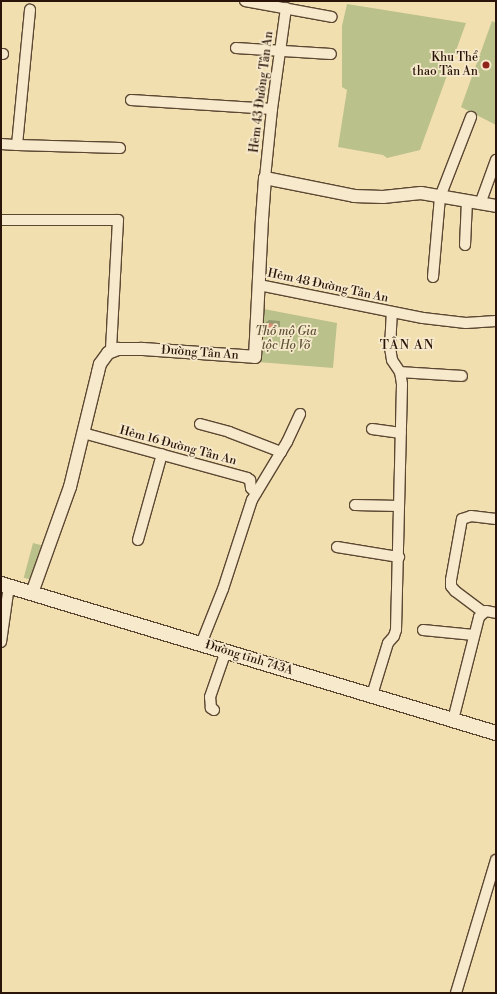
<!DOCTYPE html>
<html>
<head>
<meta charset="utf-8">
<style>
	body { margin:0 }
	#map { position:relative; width:497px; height:994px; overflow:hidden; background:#f2dfb0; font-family:"Libre Bodoni",serif }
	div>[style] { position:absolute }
	.green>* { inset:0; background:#bbc18b; transform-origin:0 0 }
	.shadow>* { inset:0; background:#0003 }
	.building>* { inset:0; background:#d48b6f; transform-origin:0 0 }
	.roads { filter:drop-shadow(1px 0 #5c4733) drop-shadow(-1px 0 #5c4733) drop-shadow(0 1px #5c4733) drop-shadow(0 -1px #5c4733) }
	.minor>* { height:10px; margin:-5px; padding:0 5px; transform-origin:5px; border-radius:5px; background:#f7eacc }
	.tertiary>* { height:12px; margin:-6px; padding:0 6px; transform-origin:6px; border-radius:6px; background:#f7eacc }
	.secondary>* { height:14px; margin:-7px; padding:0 7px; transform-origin:7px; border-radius:7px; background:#f7eacc }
	.dots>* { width:11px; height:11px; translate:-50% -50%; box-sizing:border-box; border:2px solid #f7eacc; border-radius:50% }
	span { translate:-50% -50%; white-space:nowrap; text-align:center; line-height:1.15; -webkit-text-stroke:3.5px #f7eacc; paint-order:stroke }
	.poi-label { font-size:12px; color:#2a1409 }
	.right { translate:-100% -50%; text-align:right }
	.street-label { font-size:12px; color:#2a1409 }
	.park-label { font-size:12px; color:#5d5136; font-style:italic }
	.neighbourhood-label { font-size:13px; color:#2a1409; letter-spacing:1px }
	.frame { position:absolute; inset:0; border:2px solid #2a1409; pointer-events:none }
</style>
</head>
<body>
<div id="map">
	<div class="green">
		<i style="clip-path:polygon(347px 4px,466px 23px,420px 150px,387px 158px,383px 155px,338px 147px,347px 90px,342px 87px,342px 26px)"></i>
		<i style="clip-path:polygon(492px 21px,496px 23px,496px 125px,461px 107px)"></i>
		<i style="clip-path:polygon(264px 309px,337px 323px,333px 368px,258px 362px)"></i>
		<i style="left:33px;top:543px;width:11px;height:36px;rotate:15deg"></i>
	</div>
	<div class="shadow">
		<i style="clip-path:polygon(269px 320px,280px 321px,280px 327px,276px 331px,265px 323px)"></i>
	</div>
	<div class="building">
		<i style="left:264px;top:323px;width:13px;height:8px;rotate:4deg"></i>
	</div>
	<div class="roads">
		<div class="minor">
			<i style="left:245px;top:1px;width:88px;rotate:10.4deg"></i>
			<i style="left:236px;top:48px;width:95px;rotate:3.6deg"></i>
			<i style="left:1px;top:54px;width:2px"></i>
			<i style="left:131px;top:100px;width:141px;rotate:3.7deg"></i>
			<i style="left:1px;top:144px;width:16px;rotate:4deg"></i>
			<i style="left:17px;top:145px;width:136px;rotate:-84.5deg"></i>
			<i style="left:17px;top:145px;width:103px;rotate:1.7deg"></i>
			<i style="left:265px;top:178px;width:69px;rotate:-84.2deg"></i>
			<i style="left:272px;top:109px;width:102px;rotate:-82.1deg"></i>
			<i style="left:480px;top:204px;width:47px;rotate:-70deg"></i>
			<i style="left:1px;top:220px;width:117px"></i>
			<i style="left:118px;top:220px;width:130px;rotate:93.1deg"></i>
			<i style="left:465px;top:245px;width:44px;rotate:-87.4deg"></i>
			<i style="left:433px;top:277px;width:80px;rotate:-85deg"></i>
			<i style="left:440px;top:197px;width:86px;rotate:-68.8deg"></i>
			<i style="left:259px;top:285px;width:167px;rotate:11.4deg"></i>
			<i style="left:423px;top:318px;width:43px;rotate:6.6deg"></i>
			<i style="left:466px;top:323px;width:30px;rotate:-4deg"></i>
			<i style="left:400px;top:372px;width:62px;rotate:3.7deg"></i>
			<i style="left:200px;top:424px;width:30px;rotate:15deg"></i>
			<i style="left:229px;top:432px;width:56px;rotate:21deg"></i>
			<i style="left:372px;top:429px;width:29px;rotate:8deg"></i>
			<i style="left:83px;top:433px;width:170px;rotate:15.3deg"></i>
			<i style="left:247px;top:478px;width:4px;rotate:34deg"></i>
			<i style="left:250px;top:480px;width:8px;rotate:83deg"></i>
			<i style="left:251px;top:488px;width:7px;rotate:45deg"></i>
			<i style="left:355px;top:505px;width:44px;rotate:1.3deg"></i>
			<i style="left:138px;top:540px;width:89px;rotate:-74.4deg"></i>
			<i style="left:337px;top:547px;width:63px;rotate:9.2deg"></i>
			<i style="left:483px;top:612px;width:35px;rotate:-143deg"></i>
			<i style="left:455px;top:591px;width:6px;rotate:-129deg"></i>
			<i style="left:451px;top:586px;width:6px;rotate:-90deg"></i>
			<i style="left:451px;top:580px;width:62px;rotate:-79.8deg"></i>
			<i style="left:462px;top:519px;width:9px;rotate:-18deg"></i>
			<i style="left:471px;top:516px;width:25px;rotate:7deg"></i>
			<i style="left:423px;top:630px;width:51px;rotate:5.6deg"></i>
			<i style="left:1px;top:642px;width:57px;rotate:-81.9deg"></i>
			<i style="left:201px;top:644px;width:59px;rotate:-68.2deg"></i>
			<i style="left:223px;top:589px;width:94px;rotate:-72deg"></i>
			<i style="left:252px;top:500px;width:68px;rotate:-58.9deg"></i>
			<i style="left:287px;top:442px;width:31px;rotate:-65deg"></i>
			<i style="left:372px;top:695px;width:54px;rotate:-72.9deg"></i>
			<i style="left:388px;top:643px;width:9px;rotate:-49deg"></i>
			<i style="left:394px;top:636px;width:6px;rotate:-72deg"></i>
			<i style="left:396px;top:630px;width:246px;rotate:-88.6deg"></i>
			<i style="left:402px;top:384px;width:12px;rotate:-99deg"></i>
			<i style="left:400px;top:372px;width:14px;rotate:-124deg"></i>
			<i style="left:392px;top:360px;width:12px;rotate:-99deg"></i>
			<i style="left:390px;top:348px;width:35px;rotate:-87deg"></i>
			<i style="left:214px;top:710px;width:4px;rotate:-146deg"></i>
			<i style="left:211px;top:708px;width:11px;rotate:-95deg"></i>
			<i style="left:210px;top:697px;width:49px;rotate:-70.8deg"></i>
			<i style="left:453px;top:720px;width:106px;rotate:-75.8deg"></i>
			<i style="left:479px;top:617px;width:9px;rotate:-41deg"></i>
			<i style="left:486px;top:611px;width:10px;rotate:11deg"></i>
			<i style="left:456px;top:993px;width:139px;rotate:-73.3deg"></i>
		</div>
		<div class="tertiary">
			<i style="left:32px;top:593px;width:113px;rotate:-70.3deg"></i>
			<i style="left:70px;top:487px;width:118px;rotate:-76.3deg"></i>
			<i style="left:98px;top:372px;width:8px;rotate:-76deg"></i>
			<i style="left:100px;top:364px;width:14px;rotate:-54deg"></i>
			<i style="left:108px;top:353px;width:11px;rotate:-22deg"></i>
			<i style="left:118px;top:349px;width:24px"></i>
			<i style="left:142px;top:349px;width:113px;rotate:4deg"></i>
			<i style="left:255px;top:357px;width:138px;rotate:-87.1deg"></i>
			<i style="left:262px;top:219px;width:41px;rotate:-85.8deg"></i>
			<i style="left:265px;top:178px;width:91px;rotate:11.4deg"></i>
			<i style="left:354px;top:196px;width:29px;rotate:2deg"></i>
			<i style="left:383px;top:197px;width:38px;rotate:-6deg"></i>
			<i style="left:421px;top:193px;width:76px;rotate:9.8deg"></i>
		</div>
		<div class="secondary">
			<i style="left:1px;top:584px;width:517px;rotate:16.75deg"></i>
		</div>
	</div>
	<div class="dots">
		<i style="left:486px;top:65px;background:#8f2418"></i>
	</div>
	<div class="poi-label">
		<span class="right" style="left:478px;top:65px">Khu Thể<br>thao Tân An</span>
	</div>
	<div class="street-label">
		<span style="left:262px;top:92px;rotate:-83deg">Hẻm 43 Đường Tân An</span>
		<span style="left:328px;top:286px;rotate:12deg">Hẻm 48 Đường Tân An</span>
		<span style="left:200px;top:353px;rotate:4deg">Đường Tân An</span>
		<span style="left:178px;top:446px;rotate:15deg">Hẻm 16 Đường Tân An</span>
		<span style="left:249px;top:658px;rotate:17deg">Đường tỉnh 743A</span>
	</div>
	<div class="park-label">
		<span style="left:286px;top:339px">Thổ mộ Gia<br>tộc Họ Võ</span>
	</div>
	<div class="neighbourhood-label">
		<span style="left:407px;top:345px">TÂN AN</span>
	</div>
	<div class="frame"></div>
</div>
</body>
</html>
